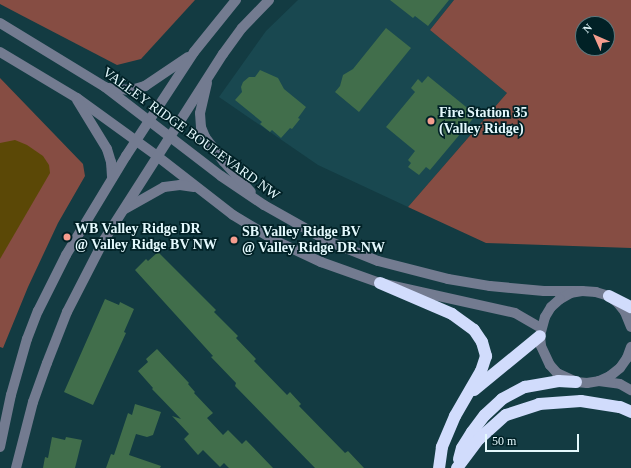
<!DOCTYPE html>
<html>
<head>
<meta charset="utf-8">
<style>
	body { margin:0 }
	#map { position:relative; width:631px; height:468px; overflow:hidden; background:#133b42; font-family:"Times New Roman",serif }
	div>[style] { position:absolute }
	.built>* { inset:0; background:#194850 }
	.green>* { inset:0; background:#864d43 }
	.water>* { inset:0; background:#5b4806 }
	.building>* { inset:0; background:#416e4b }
	.minor>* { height:10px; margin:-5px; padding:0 5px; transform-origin:5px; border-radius:5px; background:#737b90 }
	.highway>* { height:12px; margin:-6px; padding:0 6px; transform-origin:6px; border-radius:6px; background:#d1dcfc }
	.dots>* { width:11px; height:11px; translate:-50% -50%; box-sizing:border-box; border:2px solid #012126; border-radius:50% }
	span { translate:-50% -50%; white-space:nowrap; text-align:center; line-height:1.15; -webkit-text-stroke:3.5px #012126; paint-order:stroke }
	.poi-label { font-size:14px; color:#e4f9fd; font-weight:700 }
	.left { translate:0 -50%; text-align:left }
	.street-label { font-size:14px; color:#e4f9fd }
	.north { position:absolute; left:575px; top:16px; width:40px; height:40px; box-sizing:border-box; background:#012126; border:1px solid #5c777c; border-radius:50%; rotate:315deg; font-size:11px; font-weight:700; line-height:16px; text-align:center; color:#e4f9fd }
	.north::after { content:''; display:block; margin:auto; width:14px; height:18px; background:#f59d8e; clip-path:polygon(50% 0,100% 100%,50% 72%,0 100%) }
	.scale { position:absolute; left:485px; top:434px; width:94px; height:18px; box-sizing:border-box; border:2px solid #e4f9fd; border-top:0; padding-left:5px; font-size:12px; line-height:14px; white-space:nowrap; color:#e4f9fd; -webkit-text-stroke:3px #012126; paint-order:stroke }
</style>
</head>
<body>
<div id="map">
	<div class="built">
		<i style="clip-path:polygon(298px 0,454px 0,430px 30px,507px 93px,408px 207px,318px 165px,219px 97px,266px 31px)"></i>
	</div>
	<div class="green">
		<i style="clip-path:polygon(0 0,195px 0,141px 59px,117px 65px,19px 14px,0 4px)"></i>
		<i style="clip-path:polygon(evenodd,454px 0,631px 0,631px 248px,486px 243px,408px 207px,507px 93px,430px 30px,454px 0,583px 24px,607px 24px,607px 48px,583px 48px,583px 24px)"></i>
		<i style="clip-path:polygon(0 78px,83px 164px,85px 176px,58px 223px,28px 287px,3px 348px,0 347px)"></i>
	</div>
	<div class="water">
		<i style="clip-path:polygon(15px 140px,27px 145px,43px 156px,49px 165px,50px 173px,0 259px,0 143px)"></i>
	</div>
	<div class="building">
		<i style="clip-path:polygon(390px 0,449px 0,428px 26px,415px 16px,413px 18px)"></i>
		<i style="clip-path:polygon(386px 28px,411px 48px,359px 112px,335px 92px,340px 86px,343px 75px,353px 69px)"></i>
		<i style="clip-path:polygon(260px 70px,278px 78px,284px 89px,306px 107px,298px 118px,300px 119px,292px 129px,290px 128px,281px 138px,272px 130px,270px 132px,260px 124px,262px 122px,235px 100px,242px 92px,241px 87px,243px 82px,249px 77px,255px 77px)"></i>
		<i style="clip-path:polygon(428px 76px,476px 115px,430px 170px,426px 167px,419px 175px,408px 167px,411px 163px,408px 160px,415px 151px,386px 127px,415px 92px,411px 88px,418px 79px,422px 83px)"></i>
		<i style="clip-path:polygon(158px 252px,216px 310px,214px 312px,238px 336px,236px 338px,256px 359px,254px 361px,287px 395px,290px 392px,301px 404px,299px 406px,345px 453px,348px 451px,364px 468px,315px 468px,235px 386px,236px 383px,211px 357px,213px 356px,135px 270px,146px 259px,148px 261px)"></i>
		<i style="clip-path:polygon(105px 299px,119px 305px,120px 302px,134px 309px,124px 332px,126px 333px,93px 405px,64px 392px)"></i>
		<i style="clip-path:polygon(157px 349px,189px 383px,188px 384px,195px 392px,194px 393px,213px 413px,207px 418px,223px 435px,228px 430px,242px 444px,246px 440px,273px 468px,229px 468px,224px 463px,220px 467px,203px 450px,198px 455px,184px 439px,189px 434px,172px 416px,181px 419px,152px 389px,153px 388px,138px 371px,148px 362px,146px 359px)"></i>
		<i style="clip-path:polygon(135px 404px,161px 412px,153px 435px,147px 437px,136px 434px,129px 455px,161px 466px,160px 468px,106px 468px,111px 454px,114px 455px,128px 413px,132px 415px)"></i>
		<i style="clip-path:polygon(52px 437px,65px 440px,66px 437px,82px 440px,75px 468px,43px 468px,45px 457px,48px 458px)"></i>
	</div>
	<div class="minor">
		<i style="left:0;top:23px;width:123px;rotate:31.4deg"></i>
		<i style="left:105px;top:87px;width:146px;rotate:37.5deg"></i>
		<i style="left:221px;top:176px;width:52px;rotate:34deg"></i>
		<i style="left:264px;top:205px;width:73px;rotate:29.4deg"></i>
		<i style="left:328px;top:241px;width:54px;rotate:21.8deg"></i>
		<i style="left:378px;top:261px;width:72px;rotate:14.4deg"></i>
		<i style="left:448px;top:279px;width:43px;rotate:9.5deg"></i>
		<i style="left:490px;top:286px;width:54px;rotate:5.3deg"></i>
		<i style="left:544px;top:291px;width:38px"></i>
		<i style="left:0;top:52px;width:90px;rotate:30.9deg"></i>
		<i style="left:77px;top:98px;width:99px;rotate:35.9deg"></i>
		<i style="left:157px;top:156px;width:96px;rotate:37.8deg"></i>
		<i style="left:233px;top:215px;width:50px;rotate:31.2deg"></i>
		<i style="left:276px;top:241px;width:50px;rotate:25deg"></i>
		<i style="left:321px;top:262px;width:63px;rotate:19.6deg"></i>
		<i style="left:380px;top:283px;width:138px;rotate:12.5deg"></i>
		<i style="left:515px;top:313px;width:30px;rotate:30deg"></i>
		<i style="left:207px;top:83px;width:31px;rotate:103deg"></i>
		<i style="left:200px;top:113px;width:14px;rotate:86deg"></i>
		<i style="left:201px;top:127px;width:11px;rotate:68deg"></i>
		<i style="left:205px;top:137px;width:31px;rotate:53deg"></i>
		<i style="left:224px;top:162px;width:40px;rotate:48deg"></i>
		<i style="left:108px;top:88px;width:23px;rotate:5deg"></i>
		<i style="left:131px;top:90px;width:15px;rotate:-16deg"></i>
		<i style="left:145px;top:86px;width:52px;rotate:-34deg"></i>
		<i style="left:77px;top:100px;width:57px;rotate:58.5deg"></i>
		<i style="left:107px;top:149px;width:14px;rotate:73deg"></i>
		<i style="left:111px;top:162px;width:16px;rotate:86deg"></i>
		<i style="left:125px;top:209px;width:45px;rotate:-29.4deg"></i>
		<i style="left:164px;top:187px;width:16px;rotate:-7deg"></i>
		<i style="left:180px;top:185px;width:14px;rotate:8deg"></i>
		<i style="left:631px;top:327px;width:16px;rotate:-112deg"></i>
		<i style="left:625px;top:312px;width:11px;rotate:-128deg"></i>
		<i style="left:618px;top:303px;width:11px;rotate:-142deg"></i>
		<i style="left:609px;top:296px;width:14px;rotate:-163deg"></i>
		<i style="left:596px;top:292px;width:14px;rotate:-176deg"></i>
		<i style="left:582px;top:291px;width:11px;rotate:170deg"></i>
		<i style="left:571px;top:293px;width:13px;rotate:151deg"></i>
		<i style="left:560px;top:299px;width:12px;rotate:138deg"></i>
		<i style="left:551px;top:307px;width:12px;rotate:121deg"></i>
		<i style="left:545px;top:317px;width:20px;rotate:105deg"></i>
		<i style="left:540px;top:336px;width:10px;rotate:84deg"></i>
		<i style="left:541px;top:346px;width:21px;rotate:65deg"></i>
		<i style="left:550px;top:365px;width:11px;rotate:49deg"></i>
		<i style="left:557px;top:373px;width:21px;rotate:25deg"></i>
		<i style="left:576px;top:382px;width:11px;rotate:5deg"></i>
		<i style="left:587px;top:383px;width:12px;rotate:-9deg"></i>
		<i style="left:599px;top:381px;width:12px;rotate:-24deg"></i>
		<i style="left:610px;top:376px;width:13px;rotate:-39deg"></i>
		<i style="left:620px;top:368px;width:12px;rotate:-55deg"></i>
		<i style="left:627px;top:358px;width:12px;rotate:-70deg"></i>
		<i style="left:599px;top:381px;width:21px;rotate:8deg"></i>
		<i style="left:620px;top:384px;width:13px;rotate:29deg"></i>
		<i style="left:0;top:447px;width:53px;rotate:-78.1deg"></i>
		<i style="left:11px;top:395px;width:58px;rotate:-74.1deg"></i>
		<i style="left:27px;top:339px;width:30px;rotate:-69deg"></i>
		<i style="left:38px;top:311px;width:63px;rotate:-63.4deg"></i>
		<i style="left:66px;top:255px;width:116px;rotate:-58.8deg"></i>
		<i style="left:126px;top:156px;width:124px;rotate:-56.8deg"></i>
		<i style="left:194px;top:52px;width:67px;rotate:-51.1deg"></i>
		<i style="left:16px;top:468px;width:68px;rotate:-75.6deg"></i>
		<i style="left:33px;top:402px;width:41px;rotate:-70.3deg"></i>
		<i style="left:47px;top:363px;width:55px;rotate:-68.6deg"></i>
		<i style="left:67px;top:312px;width:81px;rotate:-62.8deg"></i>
		<i style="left:104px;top:240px;width:221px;rotate:-57.4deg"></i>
		<i style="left:223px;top:54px;width:32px;rotate:-54deg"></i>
		<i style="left:242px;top:28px;width:39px;rotate:-46deg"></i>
	</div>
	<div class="highway">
		<i style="left:380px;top:283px;width:78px;rotate:23.3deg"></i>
		<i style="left:452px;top:314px;width:27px;rotate:36deg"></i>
		<i style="left:474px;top:330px;width:14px;rotate:56deg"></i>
		<i style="left:482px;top:342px;width:15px;rotate:74deg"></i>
		<i style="left:486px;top:356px;width:16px;rotate:108deg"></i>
		<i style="left:481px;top:371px;width:52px;rotate:120deg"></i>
		<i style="left:455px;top:416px;width:34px;rotate:113deg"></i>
		<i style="left:442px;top:447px;width:21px;rotate:98deg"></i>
		<i style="left:609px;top:296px;width:25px;rotate:27deg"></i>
		<i style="left:474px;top:390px;width:85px;rotate:-39.3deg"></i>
		<i style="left:459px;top:459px;width:11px;rotate:-75deg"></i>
		<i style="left:462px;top:448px;width:19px;rotate:-58deg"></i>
		<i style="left:472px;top:432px;width:21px;rotate:-53deg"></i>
		<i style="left:485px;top:415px;width:23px;rotate:-43deg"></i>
		<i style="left:502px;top:399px;width:26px;rotate:-28deg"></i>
		<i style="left:525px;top:387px;width:34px;rotate:-10deg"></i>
		<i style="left:558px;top:381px;width:18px;rotate:3deg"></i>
		<i style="left:457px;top:468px;width:36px;rotate:-53deg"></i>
		<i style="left:479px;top:439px;width:36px;rotate:-42deg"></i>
		<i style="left:506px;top:415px;width:35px;rotate:-18deg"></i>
		<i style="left:539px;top:404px;width:42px;rotate:-4.1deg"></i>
		<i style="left:581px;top:401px;width:39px;rotate:9deg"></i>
		<i style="left:620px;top:407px;width:12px;rotate:24deg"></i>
	</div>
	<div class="dots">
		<i style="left:431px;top:121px;background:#f59d8e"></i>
		<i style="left:67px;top:237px;background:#f59d8e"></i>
		<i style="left:234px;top:240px;background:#f59d8e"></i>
	</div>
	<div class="poi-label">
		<span class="left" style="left:439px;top:121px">Fire Station 35<br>(Valley Ridge)</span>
		<span class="left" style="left:75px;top:237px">WB Valley Ridge DR<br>@ Valley Ridge BV NW</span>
		<span class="left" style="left:242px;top:240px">SB Valley Ridge BV<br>@ Valley Ridge DR NW</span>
	</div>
	<div class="street-label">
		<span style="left:191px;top:134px;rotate:36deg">VALLEY RIDGE BOULEVARD NW</span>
	</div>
	<div class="north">N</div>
	<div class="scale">50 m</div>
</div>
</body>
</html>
